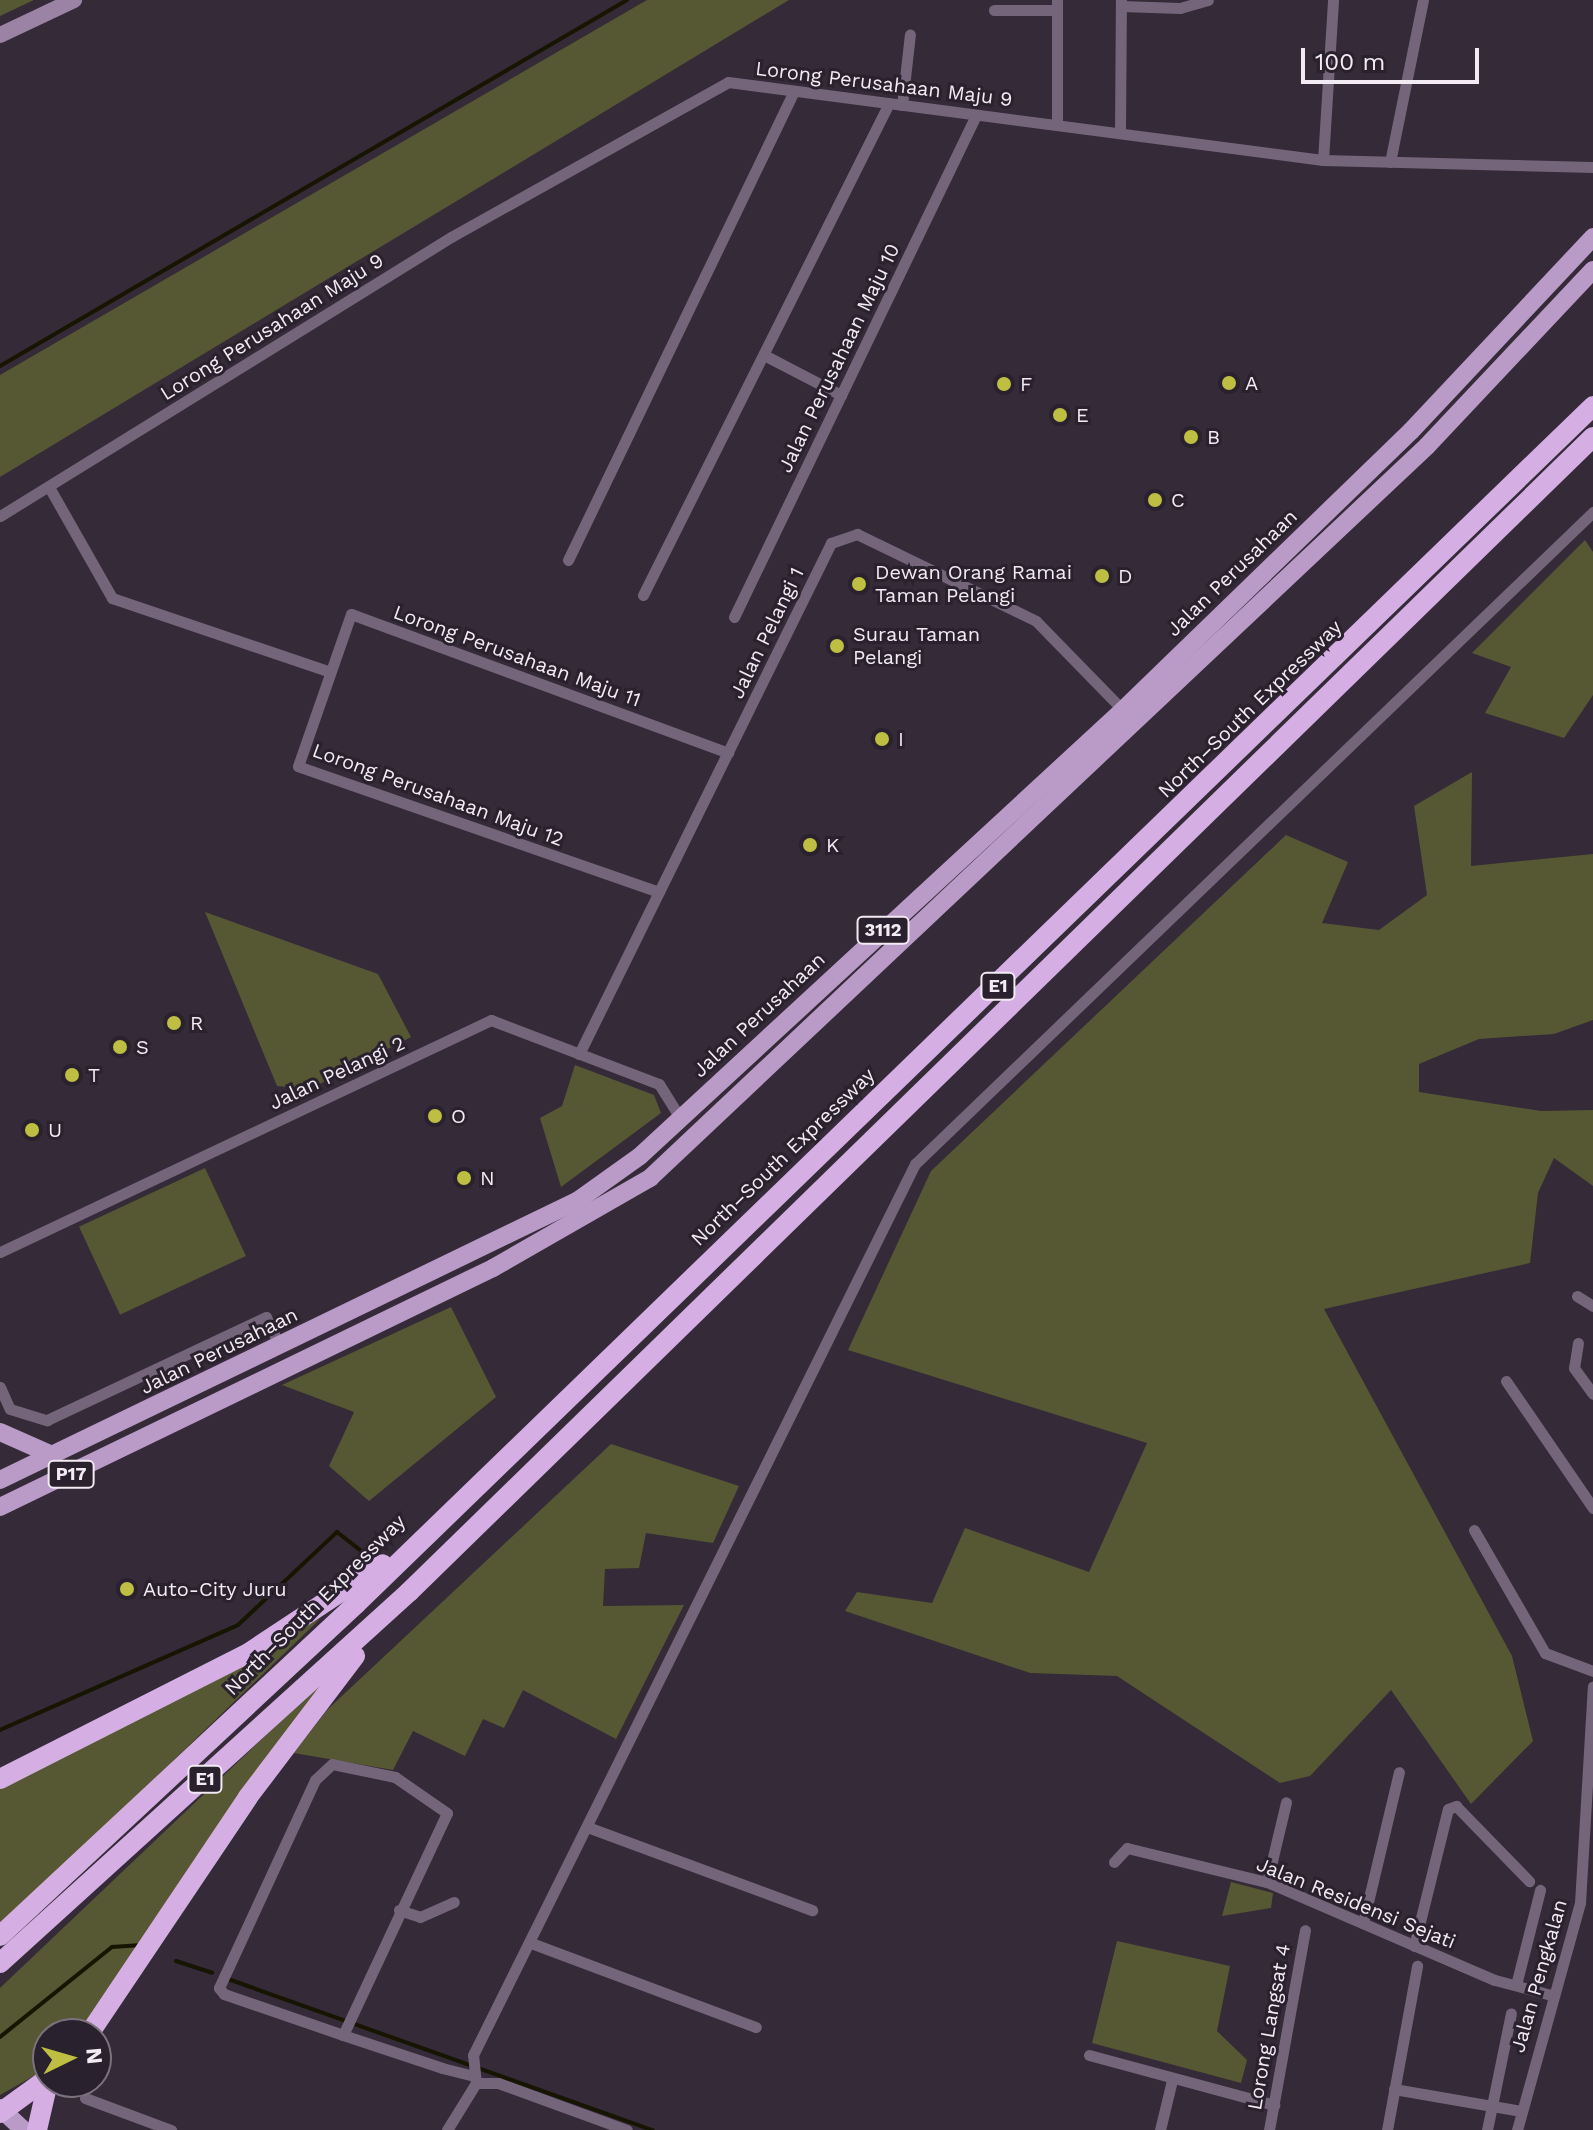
<!DOCTYPE html>
<html>
<head>
<meta charset="utf-8">
<style>
	body { margin:0 }
	#map { position:relative; width:1593px; height:2130px; overflow:hidden; background:#342a38; font-family:"Work Sans",sans-serif }
	div>[style] { position:absolute }
	.green>* { inset:0; background:#565733; transform-origin:0 0 }
	.stream>* { height:4px; margin:-2px; padding:0 2px; transform-origin:2px; border-radius:2px; background:#161500 }
	.street>* { height:11px; margin:-5.5px; padding:0 5.5px; transform-origin:5.5px; border-radius:5.5px; background:#74657a }
	.secondary>* { height:16px; margin:-8px; padding:0 8px; transform-origin:8px; border-radius:8px; background:#9b83a5 }
	.primary>* { height:18px; margin:-9px; padding:0 9px; transform-origin:9px; border-radius:9px; background:#ba9ac6 }
	.highway>* { height:20px; margin:-10px; padding:0 10px; transform-origin:10px; border-radius:10px; background:#d5afe3 }
	.dots>* { width:22px; height:22px; translate:-50% -50%; box-sizing:border-box; border:4px solid #2a212e; border-radius:50% }
	span { translate:-50% -50%; white-space:nowrap; text-align:center; line-height:1.15; -webkit-text-stroke:6px #2a212e; paint-order:stroke }
	.shield-label span { padding:2px 6px; background:#2a212e; border:2px solid; border-radius:6px; -webkit-text-stroke-width:0 }
	.shield-label { font-size:18px; color:#f2ebf4; font-weight:700 }
	.street-label { font-size:20px; color:#f2ebf4 }
	.poi-label { font-size:20px; color:#f2ebf4 }
	.left { translate:0 -50%; text-align:left }
	.north { position:absolute; left:32px; top:2018px; width:80px; height:80px; box-sizing:border-box; background:#2a212e; border:2px solid #7a727d; border-radius:50%; rotate:85deg; font-size:22px; font-weight:700; line-height:32px; text-align:center; color:#f2ebf4 }
	.north::after { content:''; display:block; margin:auto; width:28px; height:36px; background:#bebf42; clip-path:polygon(50% 0,100% 100%,50% 72%,0 100%) }
	.scale { position:absolute; left:1301px; top:48px; width:178px; height:36px; box-sizing:border-box; border:4px solid #f2ebf4; border-top:0; padding-left:10px; font-size:24px; line-height:28px; white-space:nowrap; color:#f2ebf4; -webkit-text-stroke:6px #2a212e; paint-order:stroke }
</style>
</head>
<body>
<div id="map">
	<div class="green">
		<i style="clip-path:polygon(0 0,34px 0,0 16px)"></i>
		<i style="clip-path:polygon(647px 0,789px 0,0 477px,0 375px)"></i>
		<i style="clip-path:polygon(1585px 540px,1593px 552px,1593px 695px,1564px 738px,1485px 713px,1511px 667px,1472px 653px)"></i>
		<i style="clip-path:polygon(1472px 772px,1471px 866px,1593px 854px,1593px 1020px,1554px 1034px,1479px 1039px,1419px 1064px,1419px 1092px,1541px 1111px,1593px 1110px,1593px 1186px,1554px 1158px,1538px 1193px,1530px 1263px,1324px 1309px,1512px 1656px,1533px 1741px,1471px 1804px,1391px 1690px,1310px 1776px,1280px 1783px,1117px 1676px,1030px 1673px,845px 1611px,857px 1592px,932px 1603px,965px 1528px,1089px 1572px,1147px 1443px,848px 1350px,931px 1171px,1286px 835px,1348px 862px,1322px 923px,1379px 930px,1427px 895px,1414px 806px)"></i>
		<i style="clip-path:polygon(205px 912px,378px 974px,411px 1037px,310px 1089px,277px 1086px)"></i>
		<i style="clip-path:polygon(575px 1065px,654px 1095px,661px 1113px,561px 1187px,540px 1118px,562px 1106px)"></i>
		<i style="left:205px;top:1168px;width:97px;height:139px;rotate:65deg"></i>
		<i style="clip-path:polygon(451px 1307px,496px 1397px,369px 1501px,329px 1466px,354px 1412px,282px 1385px)"></i>
		<i style="clip-path:polygon(611px 1444px,739px 1486px,713px 1543px,646px 1533px,639px 1568px,605px 1569px,603px 1606px,684px 1605px,616px 1739px,523px 1690px,504px 1728px,483px 1719px,465px 1756px,413px 1731px,393px 1770px,294px 1753px,327px 1710px)"></i>
		<i style="clip-path:polygon(321px 1618px,37px 1892px,0 1926px,0 1784px)"></i>
		<i style="clip-path:polygon(343px 1662px,77px 2034px,48px 2034px,48px 2068px,0 2095px,0 1988px)"></i>
		<i style="clip-path:polygon(1231px 1882px,1273px 1893px,1271px 1908px,1222px 1916px)"></i>
		<i style="clip-path:polygon(1117px 1941px,1230px 1966px,1217px 2031px,1247px 2060px,1241px 2083px,1092px 2043px)"></i>
	</div>
	<div class="stream">
		<i style="left:0;top:366px;width:726px;rotate:-30.27deg"></i>
		<i style="left:0;top:1730px;width:260px;rotate:-23.8deg"></i>
		<i style="left:238px;top:1625px;width:136px;rotate:-43.2deg"></i>
		<i style="left:337px;top:1532px;width:33px;rotate:38deg"></i>
		<i style="left:176px;top:1961px;width:38px;rotate:18deg"></i>
		<i style="left:228px;top:1979px;width:451px;rotate:19.6deg"></i>
		<i style="left:0;top:2037px;width:144px;rotate:-38.8deg"></i>
		<i style="left:112px;top:1947px;width:26px;rotate:-4deg"></i>
	</div>
	<div class="street">
		<i style="left:1121px;top:6px;width:59px;rotate:1.9deg"></i>
		<i style="left:1180px;top:8px;width:29px;rotate:-16deg"></i>
		<i style="left:994px;top:10px;width:63px"></i>
		<i style="left:902px;top:105px;width:71px;rotate:-83.6deg"></i>
		<i style="left:1057px;top:125px;width:125px;rotate:-90deg"></i>
		<i style="left:1120px;top:133px;width:133px;rotate:-89.6deg"></i>
		<i style="left:1323px;top:160px;width:160px;rotate:-86.4deg"></i>
		<i style="left:1390px;top:162px;width:165px;rotate:-78.5deg"></i>
		<i style="left:764px;top:355px;width:87px;rotate:27.5deg"></i>
		<i style="left:49px;top:487px;width:128px;rotate:60.4deg"></i>
		<i style="left:112px;top:598px;width:230px;rotate:18.7deg"></i>
		<i style="left:0;top:516px;width:530px;rotate:-31.74deg"></i>
		<i style="left:451px;top:237px;width:317px;rotate:-29.2deg"></i>
		<i style="left:728px;top:82px;width:600px;rotate:7.47deg"></i>
		<i style="left:1323px;top:160px;width:270px;rotate:1.5deg"></i>
		<i style="left:568px;top:560px;width:521px;rotate:-64.27deg"></i>
		<i style="left:643px;top:595px;width:550px;rotate:-63.43deg"></i>
		<i style="left:734px;top:617px;width:557px;rotate:-64.26deg"></i>
		<i style="left:659px;top:892px;width:382px;rotate:-160.8deg"></i>
		<i style="left:298px;top:766px;width:161px;rotate:-70.8deg"></i>
		<i style="left:351px;top:614px;width:402px;rotate:20.2deg"></i>
		<i style="left:579px;top:1054px;width:570px;rotate:-63.75deg"></i>
		<i style="left:831px;top:543px;width:28px;rotate:-19deg"></i>
		<i style="left:857px;top:534px;width:199px;rotate:25.9deg"></i>
		<i style="left:1036px;top:621px;width:124px;rotate:45.7deg"></i>
		<i style="left:0;top:1252px;width:543px;rotate:-25.29deg"></i>
		<i style="left:491px;top:1020px;width:180px;rotate:20.9deg"></i>
		<i style="left:659px;top:1084px;width:39px;rotate:58deg"></i>
		<i style="left:1577px;top:1296px;width:19px;rotate:32deg"></i>
		<i style="left:1578px;top:1343px;width:25px;rotate:99deg"></i>
		<i style="left:1574px;top:1368px;width:32px;rotate:54deg"></i>
		<i style="left:1506px;top:1381px;width:154px;rotate:55.6deg"></i>
		<i style="left:0;top:1387px;width:24px;rotate:66deg"></i>
		<i style="left:10px;top:1409px;width:39px;rotate:17deg"></i>
		<i style="left:47px;top:1420px;width:242px;rotate:-25.2deg"></i>
		<i style="left:266px;top:1317px;width:33px;rotate:65deg"></i>
		<i style="left:1474px;top:1530px;width:142px;rotate:60deg"></i>
		<i style="left:1545px;top:1653px;width:51px;rotate:20.6deg"></i>
		<i style="left:590px;top:1828px;width:237px;rotate:20.3deg"></i>
		<i style="left:1114px;top:1862px;width:19px;rotate:-47deg"></i>
		<i style="left:1127px;top:1848px;width:144px;rotate:13.7deg"></i>
		<i style="left:1267px;top:1882px;width:248px;rotate:23.3deg"></i>
		<i style="left:1495px;top:1980px;width:58px;rotate:15deg"></i>
		<i style="left:1267px;top:1882px;width:82px;rotate:-76.6deg"></i>
		<i style="left:399px;top:1910px;width:22px;rotate:18deg"></i>
		<i style="left:420px;top:1917px;width:37px;rotate:-24deg"></i>
		<i style="left:1363px;top:1923px;width:155px;rotate:-76.6deg"></i>
		<i style="left:531px;top:1943px;width:240px;rotate:20.5deg"></i>
		<i style="left:1414px;top:1946px;width:141px;rotate:-76.1deg"></i>
		<i style="left:1448px;top:1809px;width:9px;rotate:-21deg"></i>
		<i style="left:1456px;top:1806px;width:105px;rotate:45.8deg"></i>
		<i style="left:1517px;top:1981px;width:94px;rotate:-75.8deg"></i>
		<i style="left:343px;top:2035px;width:245px;rotate:-64.9deg"></i>
		<i style="left:447px;top:1813px;width:63px;rotate:-145.3deg"></i>
		<i style="left:395px;top:1777px;width:64px;rotate:-168.3deg"></i>
		<i style="left:332px;top:1764px;width:23px;rotate:137deg"></i>
		<i style="left:315px;top:1780px;width:229px;rotate:114.8deg"></i>
		<i style="left:219px;top:1988px;width:8px;rotate:50deg"></i>
		<i style="left:224px;top:1994px;width:126px;rotate:19deg"></i>
		<i style="left:343px;top:2035px;width:104px;rotate:18.4deg"></i>
		<i style="left:442px;top:2068px;width:32px;rotate:14deg"></i>
		<i style="left:1089px;top:2055px;width:192px;rotate:15.1deg"></i>
		<i style="left:476px;top:2083px;width:28px;rotate:-96deg"></i>
		<i style="left:473px;top:2055px;width:995px;rotate:-63.62deg"></i>
		<i style="left:915px;top:1164px;width:941px;rotate:-43.88deg"></i>
		<i style="left:476px;top:2083px;width:22px"></i>
		<i style="left:498px;top:2083px;width:137px;rotate:20deg"></i>
		<i style="left:1394px;top:2089px;width:129px;rotate:9.8deg"></i>
		<i style="left:85px;top:2098px;width:92px;rotate:20.4deg"></i>
		<i style="left:447px;top:2130px;width:55px;rotate:-58.3deg"></i>
		<i style="left:1160px;top:2130px;width:51px;rotate:-76.5deg"></i>
		<i style="left:1269px;top:2130px;width:203px;rotate:-79.8deg"></i>
		<i style="left:1387px;top:2130px;width:167px;rotate:-79.6deg"></i>
		<i style="left:1487px;top:2130px;width:119px;rotate:-78.4deg"></i>
		<i style="left:1517px;top:2130px;width:236px;rotate:-74.5deg"></i>
		<i style="left:1580px;top:1903px;width:217px;rotate:-86.6deg"></i>
	</div>
	<div class="secondary">
		<i style="left:0;top:35px;width:82px;rotate:-25.3deg"></i>
	</div>
	<div class="primary">
		<i style="left:0;top:1432px;width:57px;rotate:23.9deg"></i>
		<i style="left:0;top:1480px;width:641px;rotate:-25.81deg"></i>
		<i style="left:577px;top:1201px;width:77px;rotate:-35.5deg"></i>
		<i style="left:640px;top:1156px;width:657px;rotate:-42.72deg"></i>
		<i style="left:1123px;top:710px;width:401px;rotate:-44.1deg"></i>
		<i style="left:1411px;top:431px;width:266px;rotate:-46.8deg"></i>
		<i style="left:0;top:1507px;width:548px;rotate:-25.86deg"></i>
		<i style="left:493px;top:1268px;width:181px;rotate:-29.8deg"></i>
		<i style="left:650px;top:1178px;width:1067px;rotate:-43.29deg"></i>
		<i style="left:1427px;top:446px;width:242px;rotate:-46.7deg"></i>
		<i style="left:0;top:2108px;width:33px;rotate:43deg"></i>
	</div>
	<div class="highway">
		<i style="left:0;top:1779px;width:280px;rotate:-26.9deg"></i>
		<i style="left:250px;top:1652px;width:159px;rotate:-33.5deg"></i>
		<i style="left:0;top:1936px;width:487px;rotate:-43deg"></i>
		<i style="left:356px;top:1604px;width:1722px;rotate:-44.08deg"></i>
		<i style="left:0;top:1963px;width:552px;rotate:-42.21deg"></i>
		<i style="left:409px;top:1592px;width:1654px;rotate:-44.29deg"></i>
		<i style="left:89px;top:2034px;width:285px;rotate:-56.1deg"></i>
		<i style="left:248px;top:1797px;width:177px;rotate:-52.8deg"></i>
		<i style="left:0;top:2113px;width:59px;rotate:-36.1deg"></i>
		<i style="left:37px;top:2130px;width:49px;rotate:-77.1deg"></i>
	</div>
	<div class="dots">
		<i style="left:1229px;top:383px;background:#bebf42"></i>
		<i style="left:1004px;top:384px;background:#bebf42"></i>
		<i style="left:1060px;top:415px;background:#bebf42"></i>
		<i style="left:1191px;top:437px;background:#bebf42"></i>
		<i style="left:1155px;top:500px;background:#bebf42"></i>
		<i style="left:1102px;top:576px;background:#bebf42"></i>
		<i style="left:859px;top:584px;background:#bebf42"></i>
		<i style="left:837px;top:646px;background:#bebf42"></i>
		<i style="left:882px;top:739px;background:#bebf42"></i>
		<i style="left:810px;top:845px;background:#bebf42"></i>
		<i style="left:174px;top:1023px;background:#bebf42"></i>
		<i style="left:120px;top:1047px;background:#bebf42"></i>
		<i style="left:72px;top:1075px;background:#bebf42"></i>
		<i style="left:435px;top:1116px;background:#bebf42"></i>
		<i style="left:32px;top:1130px;background:#bebf42"></i>
		<i style="left:464px;top:1178px;background:#bebf42"></i>
		<i style="left:127px;top:1589px;background:#bebf42"></i>
	</div>
	<div class="shield-label">
		<span style="left:883px;top:930px">3112</span>
		<span style="left:998px;top:986px">E1</span>
		<span style="left:71px;top:1474px">P17</span>
		<span style="left:205px;top:1779px">E1</span>
	</div>
	<div class="street-label">
		<span style="left:884px;top:84px;rotate:7deg">Lorong Perusahaan Maju 9</span>
		<span style="left:272px;top:327px;rotate:-32deg">Lorong Perusahaan Maju 9</span>
		<span style="left:839px;top:358px;rotate:-64deg">Jalan Perusahaan Maju 10</span>
		<span style="left:1232px;top:573px;rotate:-44deg">Jalan Perusahaan</span>
		<span style="left:767px;top:633px;rotate:-64deg">Jalan Pelangi 1</span>
		<span style="left:517px;top:656px;rotate:20deg">Lorong Perusahaan Maju 11</span>
		<span style="left:1250px;top:709px;rotate:-44deg">North–South Expressway</span>
		<span style="left:438px;top:795px;rotate:20deg">Lorong Perusahaan Maju 12</span>
		<span style="left:759px;top:1015px;rotate:-43deg">Jalan Perusahaan</span>
		<span style="left:337px;top:1073px;rotate:-25deg">Jalan Pelangi 2</span>
		<span style="left:783px;top:1157px;rotate:-44deg">North–South Expressway</span>
		<span style="left:219px;top:1351px;rotate:-26deg">Jalan Perusahaan</span>
		<span style="left:315px;top:1605px;rotate:-45deg">North–South Expressway</span>
		<span style="left:1356px;top:1903px;rotate:22deg">Jalan Residensi Sejati</span>
		<span style="left:1539px;top:1976px;rotate:-74deg">Jalan Pengkalan</span>
		<span style="left:1269px;top:2027px;rotate:-80deg">Lorong Langsat 4</span>
	</div>
	<div class="poi-label">
		<span class="left" style="left:1245px;top:383px">A</span>
		<span class="left" style="left:1020px;top:384px">F</span>
		<span class="left" style="left:1076px;top:415px">E</span>
		<span class="left" style="left:1207px;top:437px">B</span>
		<span class="left" style="left:1171px;top:500px">C</span>
		<span class="left" style="left:875px;top:584px">Dewan Orang Ramai<br>Taman Pelangi</span>
		<span class="left" style="left:1118px;top:576px">D</span>
		<span class="left" style="left:853px;top:646px">Surau Taman<br>Pelangi</span>
		<span class="left" style="left:898px;top:739px">I</span>
		<span class="left" style="left:826px;top:845px">K</span>
		<span class="left" style="left:190px;top:1023px">R</span>
		<span class="left" style="left:136px;top:1047px">S</span>
		<span class="left" style="left:88px;top:1075px">T</span>
		<span class="left" style="left:451px;top:1116px">O</span>
		<span class="left" style="left:48px;top:1130px">U</span>
		<span class="left" style="left:480px;top:1178px">N</span>
		<span class="left" style="left:143px;top:1589px">Auto-City Juru</span>
	</div>
	<div class="north">N</div>
	<div class="scale">100 m</div>
</div>
</body>
</html>
